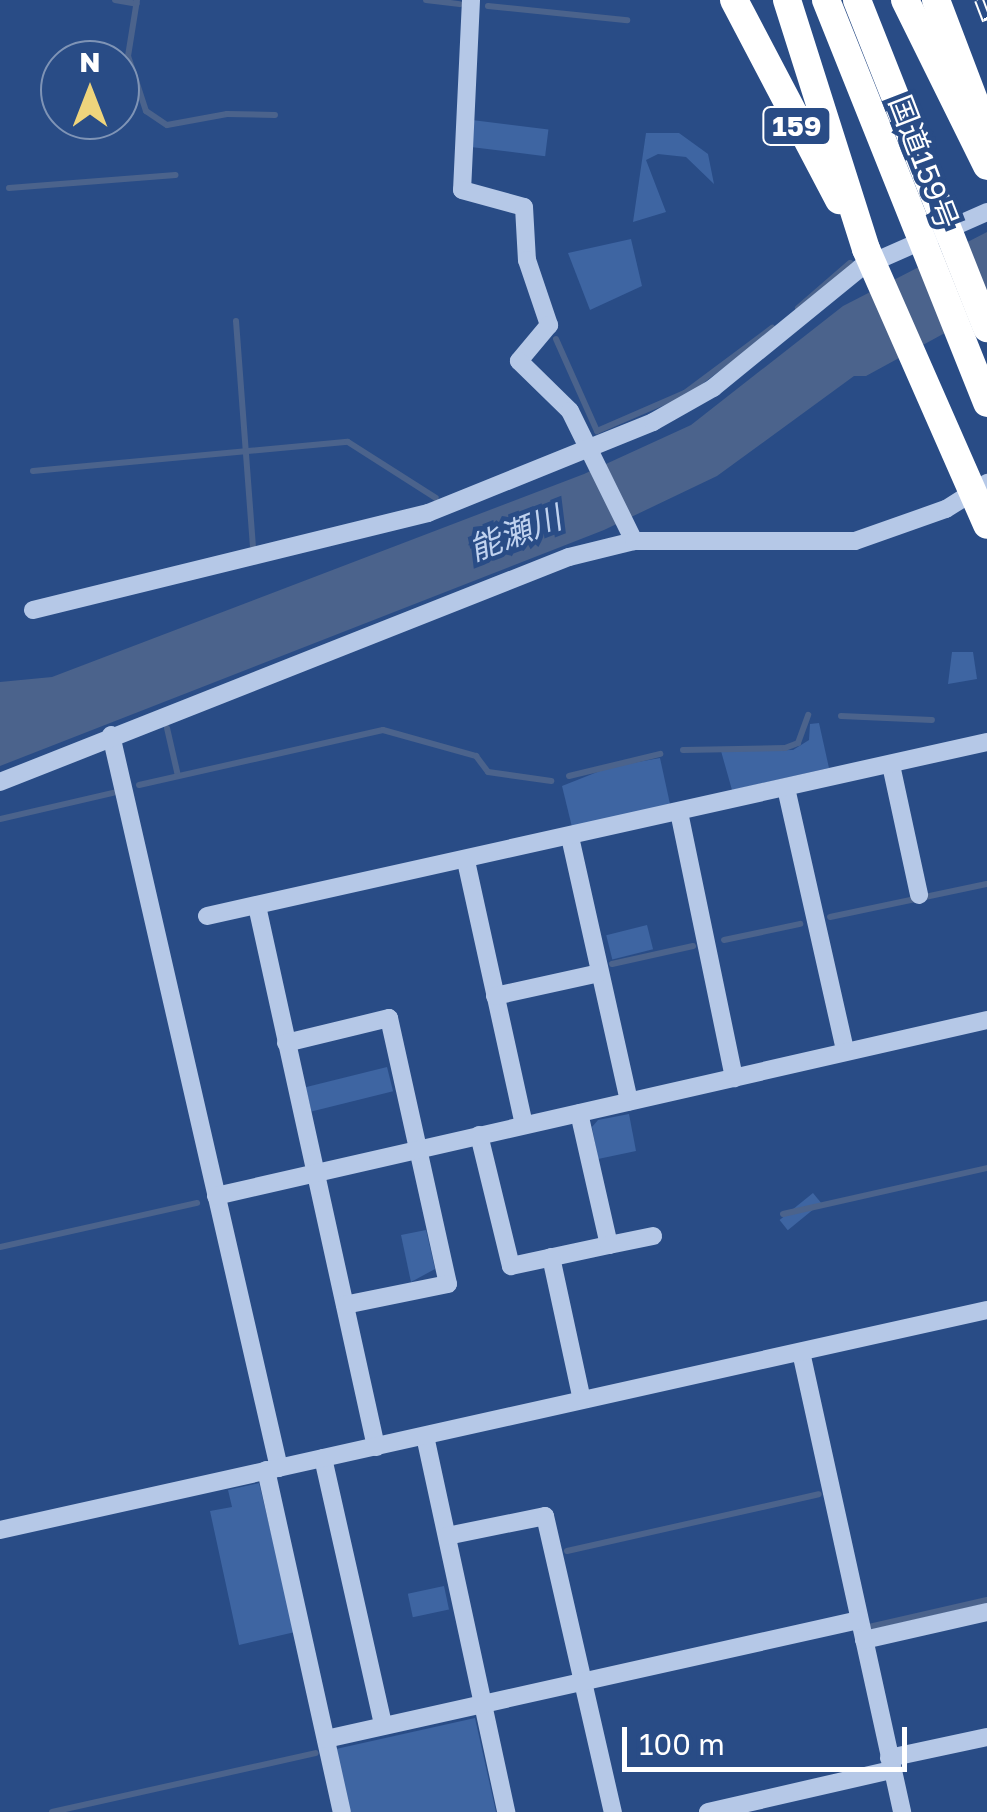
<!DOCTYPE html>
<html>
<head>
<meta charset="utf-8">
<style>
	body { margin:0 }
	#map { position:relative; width:987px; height:1812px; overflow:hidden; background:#294c86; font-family:"Golos Text","Noto Sans JP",sans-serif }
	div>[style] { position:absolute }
	.green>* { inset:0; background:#3e65a2; transform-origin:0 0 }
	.water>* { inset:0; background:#4b638c }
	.stream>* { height:6px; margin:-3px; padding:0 3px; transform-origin:3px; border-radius:3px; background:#4b638c }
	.minor>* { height:18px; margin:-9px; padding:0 9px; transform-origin:9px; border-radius:9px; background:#b5c8e7 }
	.highway>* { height:28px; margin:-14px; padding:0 14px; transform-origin:14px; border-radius:14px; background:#fff }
	.rail>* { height:10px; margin-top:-5px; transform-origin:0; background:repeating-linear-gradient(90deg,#294c86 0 19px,#fff 0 38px); box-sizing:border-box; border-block:2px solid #fff }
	span { translate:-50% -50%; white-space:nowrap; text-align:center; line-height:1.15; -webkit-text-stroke:9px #294c86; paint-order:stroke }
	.shield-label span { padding:2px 8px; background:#294c86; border:2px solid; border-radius:8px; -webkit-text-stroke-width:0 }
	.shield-label { font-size:28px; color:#fff; font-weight:700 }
	.street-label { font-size:30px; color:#fff }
	.water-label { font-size:32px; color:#c0d2ef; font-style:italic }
	.north { position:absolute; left:40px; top:40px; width:100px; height:100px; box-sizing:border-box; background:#294c86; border:2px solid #7f94b6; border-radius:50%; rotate:0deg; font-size:28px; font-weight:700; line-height:40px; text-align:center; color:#fff }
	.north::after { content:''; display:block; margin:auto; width:35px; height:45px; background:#eed47c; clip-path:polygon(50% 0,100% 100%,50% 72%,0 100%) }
	.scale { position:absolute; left:622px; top:1727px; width:285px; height:45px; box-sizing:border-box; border:5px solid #fff; border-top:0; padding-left:12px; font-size:30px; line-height:35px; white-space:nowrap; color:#fff; -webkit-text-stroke:8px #294c86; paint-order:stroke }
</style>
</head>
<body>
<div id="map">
	<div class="green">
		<i style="left:472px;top:120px;width:77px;height:27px;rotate:7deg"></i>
		<i style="clip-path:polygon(646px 133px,679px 133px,708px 154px,714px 184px,686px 157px,658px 154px,646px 160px,666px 212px,633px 222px)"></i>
		<i style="clip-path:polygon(631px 239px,642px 286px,590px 310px,568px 253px)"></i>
		<i style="clip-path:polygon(952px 652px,973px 652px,977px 679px,948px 684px)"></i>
		<i style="clip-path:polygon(819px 723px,829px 768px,732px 790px,721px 751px,793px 750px,809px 740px,810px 724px)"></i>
		<i style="clip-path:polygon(660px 758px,670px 804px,572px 827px,562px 786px,610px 767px)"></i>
		<i style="left:647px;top:925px;width:25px;height:42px;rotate:76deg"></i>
		<i style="left:387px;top:1067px;width:25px;height:84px;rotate:76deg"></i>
		<i style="clip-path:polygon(629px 1114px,636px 1151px,598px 1159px,592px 1127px,598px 1120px)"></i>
		<i style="left:813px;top:1193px;width:13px;height:43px;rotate:51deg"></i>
		<i style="clip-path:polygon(426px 1230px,435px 1269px,411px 1282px,401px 1235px)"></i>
		<i style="clip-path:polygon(259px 1483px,295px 1632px,239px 1645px,210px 1511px,232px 1507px,228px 1490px)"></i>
		<i style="left:444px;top:1586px;width:24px;height:37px;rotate:78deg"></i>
		<i style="clip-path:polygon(475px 1718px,496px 1812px,350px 1812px,336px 1749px)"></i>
	</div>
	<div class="water">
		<i style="clip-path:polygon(987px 232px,987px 310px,866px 376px,854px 376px,717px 476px,604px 530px,0 766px,0 682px,52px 677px,584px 474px,691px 425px,843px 306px)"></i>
	</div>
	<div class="stream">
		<i style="left:115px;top:0;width:22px;rotate:10deg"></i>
		<i style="left:137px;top:0;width:57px;rotate:99.1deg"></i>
		<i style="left:128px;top:56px;width:58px;rotate:71.9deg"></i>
		<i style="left:146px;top:111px;width:25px;rotate:34deg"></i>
		<i style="left:167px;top:125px;width:61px;rotate:-10.4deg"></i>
		<i style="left:227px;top:114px;width:48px;rotate:1.2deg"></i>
		<i style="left:426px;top:0;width:34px;rotate:7deg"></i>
		<i style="left:488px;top:6px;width:140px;rotate:5.8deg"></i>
		<i style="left:9px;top:188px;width:167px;rotate:-4.5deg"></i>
		<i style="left:798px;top:308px;width:69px;rotate:-40.9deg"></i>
		<i style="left:236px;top:321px;width:225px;rotate:85.7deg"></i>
		<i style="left:556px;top:339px;width:101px;rotate:66deg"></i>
		<i style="left:597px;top:431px;width:96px;rotate:-23.4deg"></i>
		<i style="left:685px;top:393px;width:109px;rotate:-36.8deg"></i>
		<i style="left:33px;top:471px;width:316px;rotate:-5.3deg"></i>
		<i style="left:348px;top:442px;width:104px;rotate:32.5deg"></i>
		<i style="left:841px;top:716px;width:91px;rotate:2.5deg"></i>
		<i style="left:167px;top:728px;width:49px;rotate:77.1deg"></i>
		<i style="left:683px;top:750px;width:102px;rotate:-1.1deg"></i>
		<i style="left:785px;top:748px;width:14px;rotate:-21deg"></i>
		<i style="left:798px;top:743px;width:30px;rotate:-70deg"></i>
		<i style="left:569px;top:776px;width:94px;rotate:-13.6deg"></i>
		<i style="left:139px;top:785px;width:250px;rotate:-12.7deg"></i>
		<i style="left:383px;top:730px;width:97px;rotate:15.6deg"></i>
		<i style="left:476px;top:756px;width:20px;rotate:53deg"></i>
		<i style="left:488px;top:772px;width:64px;rotate:8.1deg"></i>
		<i style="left:0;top:819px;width:116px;rotate:-13deg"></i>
		<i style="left:830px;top:917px;width:160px;rotate:-11.9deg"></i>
		<i style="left:724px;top:940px;width:78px;rotate:-11.9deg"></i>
		<i style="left:612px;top:964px;width:83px;rotate:-12.5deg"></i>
		<i style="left:783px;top:1214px;width:209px;rotate:-12.7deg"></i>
		<i style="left:0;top:1247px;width:202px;rotate:-12.6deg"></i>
		<i style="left:567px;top:1551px;width:258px;rotate:-12.7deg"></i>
		<i style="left:869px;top:1627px;width:121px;rotate:-12.9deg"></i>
		<i style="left:52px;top:1812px;width:270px;rotate:-12.6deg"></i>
	</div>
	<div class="minor">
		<i style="left:471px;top:0;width:190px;rotate:92.7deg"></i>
		<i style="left:462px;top:190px;width:64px;rotate:15.3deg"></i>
		<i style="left:524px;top:207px;width:53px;rotate:86.8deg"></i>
		<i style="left:527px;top:260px;width:69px;rotate:71.3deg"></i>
		<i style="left:549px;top:325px;width:47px;rotate:129.8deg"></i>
		<i style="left:519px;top:361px;width:71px;rotate:44.4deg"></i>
		<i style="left:570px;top:411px;width:145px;rotate:63.8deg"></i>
		<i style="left:33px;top:610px;width:407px;rotate:-13.8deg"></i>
		<i style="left:428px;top:513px;width:243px;rotate:-22deg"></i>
		<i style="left:653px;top:422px;width:69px;rotate:-29.5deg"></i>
		<i style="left:713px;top:388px;width:190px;rotate:-39.2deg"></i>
		<i style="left:860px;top:268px;width:139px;rotate:-23.8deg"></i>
		<i style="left:111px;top:735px;width:752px;rotate:77.09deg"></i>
		<i style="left:891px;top:765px;width:133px;rotate:77.8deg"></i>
		<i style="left:0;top:782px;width:612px;rotate:-21.58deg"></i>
		<i style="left:569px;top:557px;width:67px;rotate:-13.8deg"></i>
		<i style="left:634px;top:541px;width:221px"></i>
		<i style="left:855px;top:541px;width:96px;rotate:-19.4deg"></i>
		<i style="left:946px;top:509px;width:49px;rotate:-32.4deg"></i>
		<i style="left:786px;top:788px;width:269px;rotate:77.3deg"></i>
		<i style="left:679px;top:812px;width:272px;rotate:78.3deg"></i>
		<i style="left:570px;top:837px;width:271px;rotate:77.4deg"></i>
		<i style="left:466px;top:861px;width:270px;rotate:77.6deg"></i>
		<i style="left:257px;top:906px;width:554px;rotate:77.59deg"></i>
		<i style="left:207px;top:916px;width:799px;rotate:-12.58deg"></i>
		<i style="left:495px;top:996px;width:107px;rotate:-12.4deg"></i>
		<i style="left:286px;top:1043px;width:106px;rotate:-13.6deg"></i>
		<i style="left:389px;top:1018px;width:272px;rotate:77.5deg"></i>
		<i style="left:448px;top:1284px;width:105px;rotate:168.5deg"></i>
		<i style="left:479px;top:1135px;width:135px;rotate:76.3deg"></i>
		<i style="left:511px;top:1266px;width:100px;rotate:-12.1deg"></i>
		<i style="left:609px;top:1245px;width:135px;rotate:-102.8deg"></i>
		<i style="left:216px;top:1196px;width:791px;rotate:-12.86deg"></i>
		<i style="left:609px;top:1245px;width:45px;rotate:-11.6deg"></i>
		<i style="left:551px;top:1257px;width:146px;rotate:77.8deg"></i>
		<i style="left:801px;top:1352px;width:471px;rotate:77.6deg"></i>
		<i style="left:425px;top:1436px;width:385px;rotate:77.8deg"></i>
		<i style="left:323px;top:1458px;width:274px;rotate:77.3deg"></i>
		<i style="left:266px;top:1470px;width:350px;rotate:77.5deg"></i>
		<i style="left:0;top:1530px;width:1011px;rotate:-12.57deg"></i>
		<i style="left:447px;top:1536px;width:100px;rotate:-11.5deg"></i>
		<i style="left:545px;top:1516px;width:304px;rotate:77.1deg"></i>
		<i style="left:864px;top:1640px;width:126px;rotate:-12.8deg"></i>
		<i style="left:326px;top:1739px;width:546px;rotate:-12.59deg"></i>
		<i style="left:889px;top:1758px;width:100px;rotate:-12.1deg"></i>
		<i style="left:708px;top:1812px;width:188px;rotate:-12.9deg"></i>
	</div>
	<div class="highway">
		<i style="left:734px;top:0;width:226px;rotate:62.3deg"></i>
		<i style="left:787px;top:0;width:261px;rotate:72.4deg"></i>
		<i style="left:866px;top:249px;width:301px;rotate:66.3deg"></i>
		<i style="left:826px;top:0;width:434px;rotate:68.2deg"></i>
		<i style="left:857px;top:0;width:353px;rotate:68.4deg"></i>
		<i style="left:905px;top:0;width:185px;rotate:63.7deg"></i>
		<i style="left:936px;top:0;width:143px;rotate:69.2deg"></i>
	</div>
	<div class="rail">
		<i style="left:979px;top:0;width:22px;rotate:69deg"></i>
	</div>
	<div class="shield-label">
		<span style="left:797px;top:126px">159</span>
	</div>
	<div class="street-label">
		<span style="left:924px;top:162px;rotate:69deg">国道159号</span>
	</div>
	<div class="water-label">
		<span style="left:515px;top:533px;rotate:-21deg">能瀬川</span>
	</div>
	<div class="north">N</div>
	<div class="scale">100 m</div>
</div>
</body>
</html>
